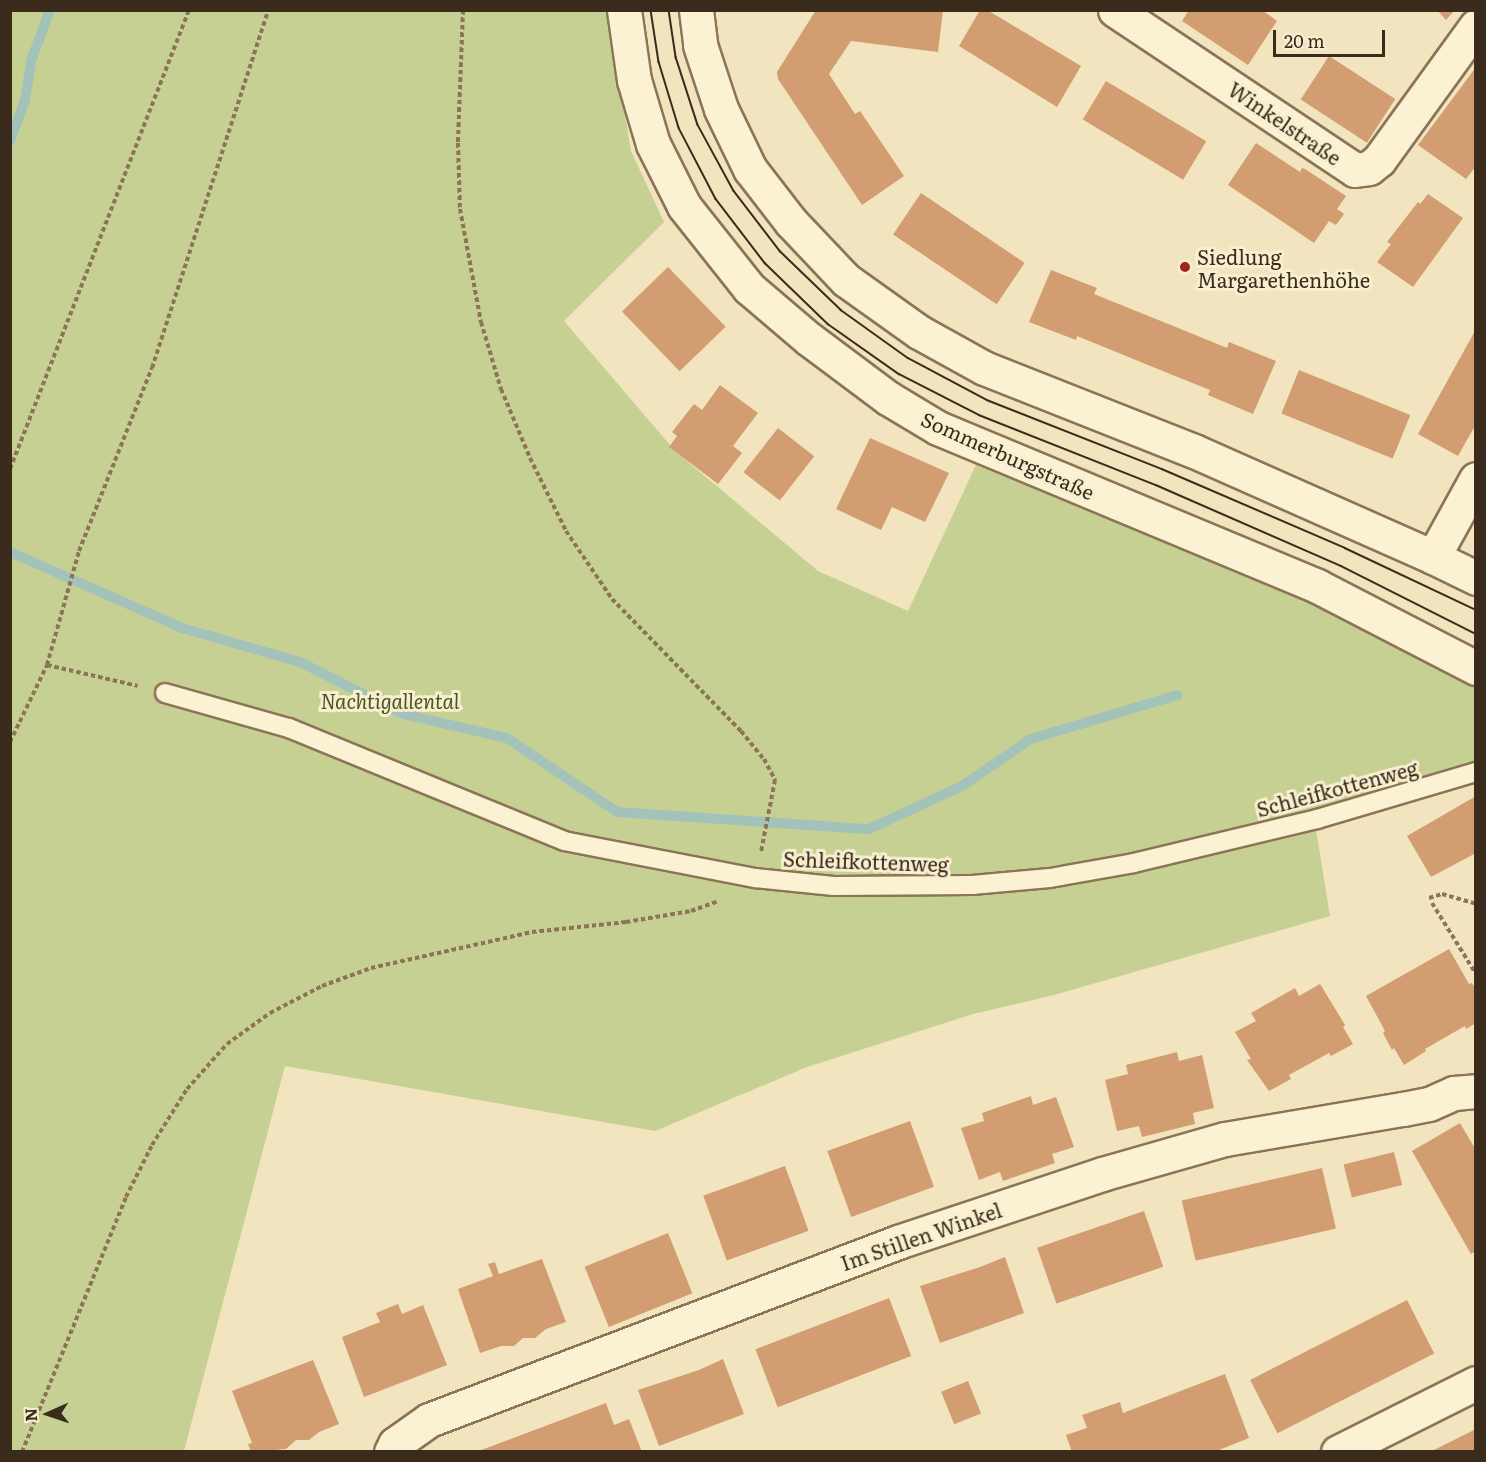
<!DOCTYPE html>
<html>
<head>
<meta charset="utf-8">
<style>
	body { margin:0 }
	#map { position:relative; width:1486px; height:1462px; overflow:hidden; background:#f1e4bf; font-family:Literata,serif }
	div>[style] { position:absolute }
	.green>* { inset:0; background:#c7d093 }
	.stream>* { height:10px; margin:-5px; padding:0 5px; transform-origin:5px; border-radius:5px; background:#a3c3ba }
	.building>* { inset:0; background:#d39d72; transform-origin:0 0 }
	.path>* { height:4px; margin-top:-2px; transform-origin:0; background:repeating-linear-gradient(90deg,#8c7456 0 4.5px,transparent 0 7.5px) }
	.roads { filter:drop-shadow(2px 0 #8c7456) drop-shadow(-2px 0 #8c7456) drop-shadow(0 2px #8c7456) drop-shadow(0 -2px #8c7456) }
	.lane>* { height:18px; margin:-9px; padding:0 9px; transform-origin:9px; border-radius:9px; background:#fbf1d3 }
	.street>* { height:33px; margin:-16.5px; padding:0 16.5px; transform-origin:16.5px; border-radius:16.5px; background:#fbf1d3 }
	.secondary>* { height:33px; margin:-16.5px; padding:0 16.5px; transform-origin:16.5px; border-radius:16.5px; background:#fbf1d3 }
	.tram>* { height:1.5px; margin:-0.75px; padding:0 0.75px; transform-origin:0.75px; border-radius:0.75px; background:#3a2b1c }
	.dots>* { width:16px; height:16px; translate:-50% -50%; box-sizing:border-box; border:3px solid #f8eed0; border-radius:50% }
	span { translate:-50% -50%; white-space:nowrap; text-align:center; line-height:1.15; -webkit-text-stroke:6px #f8eed0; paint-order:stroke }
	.street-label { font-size:20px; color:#3a2b1c }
	.poi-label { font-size:20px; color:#3a2b1c }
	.left { translate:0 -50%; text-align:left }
	.park-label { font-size:20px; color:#495821; font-style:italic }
	.frame { position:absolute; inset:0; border:12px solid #3a2b1c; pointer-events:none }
	.north { position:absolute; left:18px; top:1384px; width:60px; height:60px; -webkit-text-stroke:4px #f8eed0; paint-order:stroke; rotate:267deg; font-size:16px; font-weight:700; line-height:24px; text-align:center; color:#3a2b1c }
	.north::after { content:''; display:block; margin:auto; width:21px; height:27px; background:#3a2b1c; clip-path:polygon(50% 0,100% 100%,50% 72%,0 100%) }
	.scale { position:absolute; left:1273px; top:30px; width:112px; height:27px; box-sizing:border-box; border:3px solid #3a2b1c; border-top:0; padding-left:8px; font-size:18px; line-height:21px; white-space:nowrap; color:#3a2b1c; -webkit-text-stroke:4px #f8eed0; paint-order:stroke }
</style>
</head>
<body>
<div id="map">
	<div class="green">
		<i style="clip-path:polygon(10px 11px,608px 11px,631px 151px,664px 222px,564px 321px,676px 452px,818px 571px,908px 611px,976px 465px,1468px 669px,1475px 675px,1475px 767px,1313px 811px,1330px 916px,1054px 995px,973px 1014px,807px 1067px,655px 1131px,285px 1066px,184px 1451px,11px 1451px)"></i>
	</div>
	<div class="stream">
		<i style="left:10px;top:141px;width:44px;rotate:-69.9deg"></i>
		<i style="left:25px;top:100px;width:39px;rotate:-81deg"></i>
		<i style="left:31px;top:61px;width:54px;rotate:-69.6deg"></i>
		<i style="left:10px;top:552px;width:188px;rotate:23.8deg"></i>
		<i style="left:182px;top:628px;width:123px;rotate:16.1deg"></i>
		<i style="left:300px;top:662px;width:115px;rotate:26.8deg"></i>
		<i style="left:403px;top:714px;width:107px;rotate:13deg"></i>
		<i style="left:507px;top:738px;width:133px;rotate:33.9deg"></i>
		<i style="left:617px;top:812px;width:253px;rotate:3.9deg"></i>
		<i style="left:869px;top:829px;width:102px;rotate:-24.8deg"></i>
		<i style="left:962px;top:786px;width:83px;rotate:-34.3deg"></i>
		<i style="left:1031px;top:739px;width:153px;rotate:-16.7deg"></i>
	</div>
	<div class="building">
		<i style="clip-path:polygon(816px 10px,943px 10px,938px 52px,851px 41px,829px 74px,855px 114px,860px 111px,904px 176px,862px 205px,778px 79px,777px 72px)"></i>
		<i style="clip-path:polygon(980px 10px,987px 10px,1081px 66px,1057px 107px,959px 46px)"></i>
		<i style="clip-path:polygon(1189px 10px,1262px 10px,1277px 21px,1248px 65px,1182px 21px)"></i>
		<i style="clip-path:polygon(1437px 10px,1455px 10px,1446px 20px)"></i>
		<i style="left:1329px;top:56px;width:79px;height:52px;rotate:33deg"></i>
		<i style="clip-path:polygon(1476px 67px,1476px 166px,1466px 179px,1418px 145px)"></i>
		<i style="left:1106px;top:81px;width:117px;height:45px;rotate:31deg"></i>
		<i style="clip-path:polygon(1256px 143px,1300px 172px,1302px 168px,1305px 169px,1346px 196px,1337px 209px,1344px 214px,1336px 225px,1329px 221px,1314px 243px,1228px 185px)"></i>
		<i style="left:921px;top:193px;width:125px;height:50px;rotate:34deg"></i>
		<i style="clip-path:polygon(1428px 194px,1463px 218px,1413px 287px,1377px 262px,1391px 244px,1387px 242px,1418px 202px,1420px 204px)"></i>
		<i style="left:668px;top:267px;width:83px;height:64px;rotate:46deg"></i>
		<i style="clip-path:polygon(1051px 270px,1097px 288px,1094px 294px,1193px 334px,1227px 348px,1229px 342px,1276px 361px,1253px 414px,1208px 395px,1210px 390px,1175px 376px,1077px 336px,1076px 340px,1029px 322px)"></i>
		<i style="clip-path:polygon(1476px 329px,1476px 424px,1458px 456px,1418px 434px)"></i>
		<i style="left:1299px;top:370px;width:120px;height:47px;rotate:22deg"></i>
		<i style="clip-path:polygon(720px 385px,758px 413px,733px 446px,742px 453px,718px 484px,669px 447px,677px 436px,672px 432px,694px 404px,702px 410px)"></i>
		<i style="left:778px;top:428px;width:46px;height:56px;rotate:38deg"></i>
		<i style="clip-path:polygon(870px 438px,949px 473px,925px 522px,892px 507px,881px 530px,836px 509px)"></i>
		<i style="clip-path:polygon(1476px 796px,1476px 853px,1431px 877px,1407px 836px)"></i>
		<i style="clip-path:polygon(1449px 949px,1469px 984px,1472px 983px,1476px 990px,1476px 1023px,1466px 1029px,1465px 1026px,1425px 1049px,1426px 1051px,1404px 1065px,1394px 1048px,1392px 1050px,1383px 1033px,1385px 1031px,1366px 996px)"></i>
		<i style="clip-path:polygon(1320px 984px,1345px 1025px,1343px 1027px,1353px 1044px,1331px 1056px,1329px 1053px,1289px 1075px,1291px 1079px,1269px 1091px,1247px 1060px,1251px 1059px,1235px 1032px,1256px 1021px,1251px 1013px,1295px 988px,1299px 996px)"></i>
		<i style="clip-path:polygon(1177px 1052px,1179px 1061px,1202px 1055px,1214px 1108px,1193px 1113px,1195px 1124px,1142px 1137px,1139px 1126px,1117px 1131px,1105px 1080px,1128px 1074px,1126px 1065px)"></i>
		<i style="clip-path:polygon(1031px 1096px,1033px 1105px,1056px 1097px,1074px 1147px,1052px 1154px,1055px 1163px,1003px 1181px,1000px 1172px,979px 1180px,961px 1128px,984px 1121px,982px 1113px)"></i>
		<i style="left:910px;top:1121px;width:70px;height:88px;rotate:70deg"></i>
		<i style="clip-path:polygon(1460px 1123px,1476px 1150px,1476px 1251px,1471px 1254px,1412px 1151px)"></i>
		<i style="left:1394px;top:1152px;width:34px;height:52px;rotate:76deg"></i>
		<i style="left:785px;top:1166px;width:69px;height:87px;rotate:70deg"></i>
		<i style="left:1322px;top:1168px;width:62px;height:144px;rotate:77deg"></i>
		<i style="left:1144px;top:1211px;width:59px;height:113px;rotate:71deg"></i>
		<i style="left:668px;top:1233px;width:65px;height:90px;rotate:68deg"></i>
		<i style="clip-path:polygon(1005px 1257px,1024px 1313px,940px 1343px,920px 1286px,980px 1267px)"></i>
		<i style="clip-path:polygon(542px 1259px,566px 1322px,546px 1329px,535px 1338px,523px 1338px,514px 1346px,501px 1346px,480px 1353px,458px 1289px,493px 1276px,488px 1264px,495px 1262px,499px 1274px)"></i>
		<i style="left:889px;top:1298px;width:62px;height:143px;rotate:69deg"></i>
		<i style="left:1407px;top:1300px;width:60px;height:176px;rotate:63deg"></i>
		<i style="clip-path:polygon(398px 1304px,402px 1314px,423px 1305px,447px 1365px,364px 1397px,342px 1337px,380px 1322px,376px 1313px)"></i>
		<i style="clip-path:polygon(723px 1359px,744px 1414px,659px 1446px,638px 1390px,699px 1370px)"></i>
		<i style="clip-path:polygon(313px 1360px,339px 1424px,319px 1432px,309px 1440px,296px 1440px,286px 1449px,251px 1452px,248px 1444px,252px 1443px,232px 1391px)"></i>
		<i style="clip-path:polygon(1225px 1374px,1249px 1438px,1214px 1452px,1072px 1452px,1066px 1435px,1087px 1428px,1082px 1415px,1120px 1402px,1123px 1413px)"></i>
		<i style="left:968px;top:1381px;width:35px;height:29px;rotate:68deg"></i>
		<i style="clip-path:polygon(606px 1403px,614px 1425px,629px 1419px,642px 1452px,476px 1452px)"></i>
		<i style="clip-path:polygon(1476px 1429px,1476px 1452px,1430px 1452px)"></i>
	</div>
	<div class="path">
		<i style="left:463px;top:10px;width:133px;rotate:92.2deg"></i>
		<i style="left:458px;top:143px;width:66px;rotate:88.3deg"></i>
		<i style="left:460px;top:209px;width:115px;rotate:79.5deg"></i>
		<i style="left:481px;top:322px;width:70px;rotate:73.4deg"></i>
		<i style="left:501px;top:389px;width:75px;rotate:67.2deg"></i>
		<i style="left:530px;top:458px;width:81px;rotate:63.7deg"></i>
		<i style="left:566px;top:531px;width:82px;rotate:55.9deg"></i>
		<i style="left:612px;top:599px;width:185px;rotate:45.7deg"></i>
		<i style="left:741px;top:731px;width:36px;rotate:51deg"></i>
		<i style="left:764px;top:759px;width:24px;rotate:62deg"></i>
		<i style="left:775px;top:780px;width:73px;rotate:101deg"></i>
		<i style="left:10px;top:469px;width:493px;rotate:-68.7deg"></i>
		<i style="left:47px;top:665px;width:93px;rotate:13deg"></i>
		<i style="left:10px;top:742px;width:85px;rotate:-64.3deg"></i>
		<i style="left:47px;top:665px;width:118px;rotate:-74.3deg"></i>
		<i style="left:79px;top:551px;width:197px;rotate:-68.3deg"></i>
		<i style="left:152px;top:368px;width:376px;rotate:-72deg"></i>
		<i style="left:1429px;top:898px;width:14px;rotate:-17deg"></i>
		<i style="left:1442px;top:894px;width:35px;rotate:16deg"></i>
		<i style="left:1432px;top:903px;width:84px;rotate:58.2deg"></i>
		<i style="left:22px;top:1452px;width:275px;rotate:-67.8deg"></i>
		<i style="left:126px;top:1197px;width:58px;rotate:-63.4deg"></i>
		<i style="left:152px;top:1145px;width:66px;rotate:-58deg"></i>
		<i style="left:187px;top:1089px;width:60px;rotate:-48.4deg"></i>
		<i style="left:227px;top:1044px;width:53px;rotate:-35.8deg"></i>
		<i style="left:270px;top:1013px;width:59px;rotate:-27.4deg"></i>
		<i style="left:322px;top:986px;width:52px;rotate:-20.2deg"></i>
		<i style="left:371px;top:968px;width:165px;rotate:-12.6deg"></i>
		<i style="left:532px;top:932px;width:95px;rotate:-6.1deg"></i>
		<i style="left:626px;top:922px;width:66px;rotate:-9.6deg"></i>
		<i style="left:691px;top:911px;width:29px;rotate:-20deg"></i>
	</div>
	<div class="roads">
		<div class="lane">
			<i style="left:165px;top:693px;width:129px;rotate:15.8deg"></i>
			<i style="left:289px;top:728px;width:297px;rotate:22.3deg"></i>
			<i style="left:564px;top:841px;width:195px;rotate:11deg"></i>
			<i style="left:755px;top:878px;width:79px;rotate:5.8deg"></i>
			<i style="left:834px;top:886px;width:138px;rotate:-0.4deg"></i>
			<i style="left:972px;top:885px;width:78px;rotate:-5.1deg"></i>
			<i style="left:1050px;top:878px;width:85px;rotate:-10.1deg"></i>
			<i style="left:1134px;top:863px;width:188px;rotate:-13.5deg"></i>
			<i style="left:1317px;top:819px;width:166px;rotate:-16.5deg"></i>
		</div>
		<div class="street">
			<i style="left:624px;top:10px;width:71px;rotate:81.9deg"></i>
			<i style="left:634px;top:80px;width:67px;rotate:73.5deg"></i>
			<i style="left:653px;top:144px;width:69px;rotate:63.4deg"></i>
			<i style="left:684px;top:206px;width:105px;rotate:51.6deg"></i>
			<i style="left:749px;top:288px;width:79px;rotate:40.4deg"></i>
			<i style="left:809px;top:339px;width:99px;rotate:36.8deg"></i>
			<i style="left:888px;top:398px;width:58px;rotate:31deg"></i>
			<i style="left:938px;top:428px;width:411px;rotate:22.6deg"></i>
			<i style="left:1317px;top:586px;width:179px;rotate:27.3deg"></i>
			<i style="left:1115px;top:10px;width:288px;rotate:33.7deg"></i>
			<i style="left:1355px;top:170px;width:14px;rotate:-8deg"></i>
			<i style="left:1369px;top:168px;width:13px;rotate:-39deg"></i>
			<i style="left:1379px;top:160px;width:165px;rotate:-54.1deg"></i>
			<i style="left:1433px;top:557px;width:89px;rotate:-61.1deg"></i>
			<i style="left:391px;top:1452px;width:9px;rotate:-63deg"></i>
			<i style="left:395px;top:1444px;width:42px;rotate:-35.2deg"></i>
			<i style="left:429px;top:1420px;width:502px;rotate:-20.78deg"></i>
			<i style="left:898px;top:1242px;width:215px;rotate:-18.4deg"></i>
			<i style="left:1102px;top:1174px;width:128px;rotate:-15.9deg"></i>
			<i style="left:1225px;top:1139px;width:181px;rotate:-9.6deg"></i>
			<i style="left:1403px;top:1109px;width:26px;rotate:-11deg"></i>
			<i style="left:1429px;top:1104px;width:27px;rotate:-24deg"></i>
			<i style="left:1454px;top:1093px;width:22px;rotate:-5deg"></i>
			<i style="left:1338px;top:1452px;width:154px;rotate:-26.6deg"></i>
		</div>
		<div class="secondary">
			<i style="left:696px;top:10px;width:35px;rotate:83deg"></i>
			<i style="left:700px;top:45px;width:67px;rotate:71.8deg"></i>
			<i style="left:721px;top:109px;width:67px;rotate:64.2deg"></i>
			<i style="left:750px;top:169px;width:67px;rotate:52.3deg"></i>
			<i style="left:791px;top:222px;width:80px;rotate:46.5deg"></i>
			<i style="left:846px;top:280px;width:90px;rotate:35.5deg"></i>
			<i style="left:919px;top:332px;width:74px;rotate:29deg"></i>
			<i style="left:984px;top:368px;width:226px;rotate:21.6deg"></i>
			<i style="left:1194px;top:451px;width:261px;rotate:23.9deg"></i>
			<i style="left:1433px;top:557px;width:48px;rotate:26deg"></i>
		</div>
	</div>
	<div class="tram">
		<i style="left:651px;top:10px;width:53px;rotate:81.3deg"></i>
		<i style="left:659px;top:62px;width:69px;rotate:73.1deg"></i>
		<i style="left:679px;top:128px;width:80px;rotate:62.5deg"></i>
		<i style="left:716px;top:199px;width:81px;rotate:52.6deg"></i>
		<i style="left:765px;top:263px;width:88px;rotate:44.1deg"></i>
		<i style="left:828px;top:324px;width:87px;rotate:35.2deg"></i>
		<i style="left:899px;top:374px;width:90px;rotate:27.1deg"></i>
		<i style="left:979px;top:415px;width:190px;rotate:21.6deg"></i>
		<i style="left:1156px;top:485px;width:202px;rotate:23.6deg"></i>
		<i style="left:1341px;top:566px;width:151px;rotate:26.7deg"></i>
		<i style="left:669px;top:10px;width:48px;rotate:81.5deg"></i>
		<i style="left:676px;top:57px;width:71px;rotate:72.1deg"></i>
		<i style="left:698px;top:125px;width:75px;rotate:61.4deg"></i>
		<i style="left:734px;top:191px;width:76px;rotate:52.5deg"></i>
		<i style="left:780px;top:251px;width:85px;rotate:44deg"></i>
		<i style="left:841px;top:310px;width:82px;rotate:35.6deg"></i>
		<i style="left:908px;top:358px;width:89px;rotate:28deg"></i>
		<i style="left:987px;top:400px;width:188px;rotate:21.5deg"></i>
		<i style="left:1162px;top:469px;width:199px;rotate:23.3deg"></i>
		<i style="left:1345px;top:548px;width:145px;rotate:25.3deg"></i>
	</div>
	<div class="dots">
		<i style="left:1185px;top:267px;background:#a02421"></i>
	</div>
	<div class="street-label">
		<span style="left:1285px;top:123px;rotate:34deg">Winkelstraße</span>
		<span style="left:1008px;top:455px;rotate:24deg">Sommerburgstraße</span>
		<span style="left:1337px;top:788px;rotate:-15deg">Schleifkottenweg</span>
		<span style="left:866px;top:861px;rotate:2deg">Schleifkottenweg</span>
		<span style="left:921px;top:1236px;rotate:-19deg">Im Stillen Winkel</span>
	</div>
	<div class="poi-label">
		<span class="left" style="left:1197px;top:268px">Siedlung<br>Margarethenhöhe</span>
	</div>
	<div class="park-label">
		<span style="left:390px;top:700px">Nachtigallental</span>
	</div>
	<div class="frame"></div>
	<div class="north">N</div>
	<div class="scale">20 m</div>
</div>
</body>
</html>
